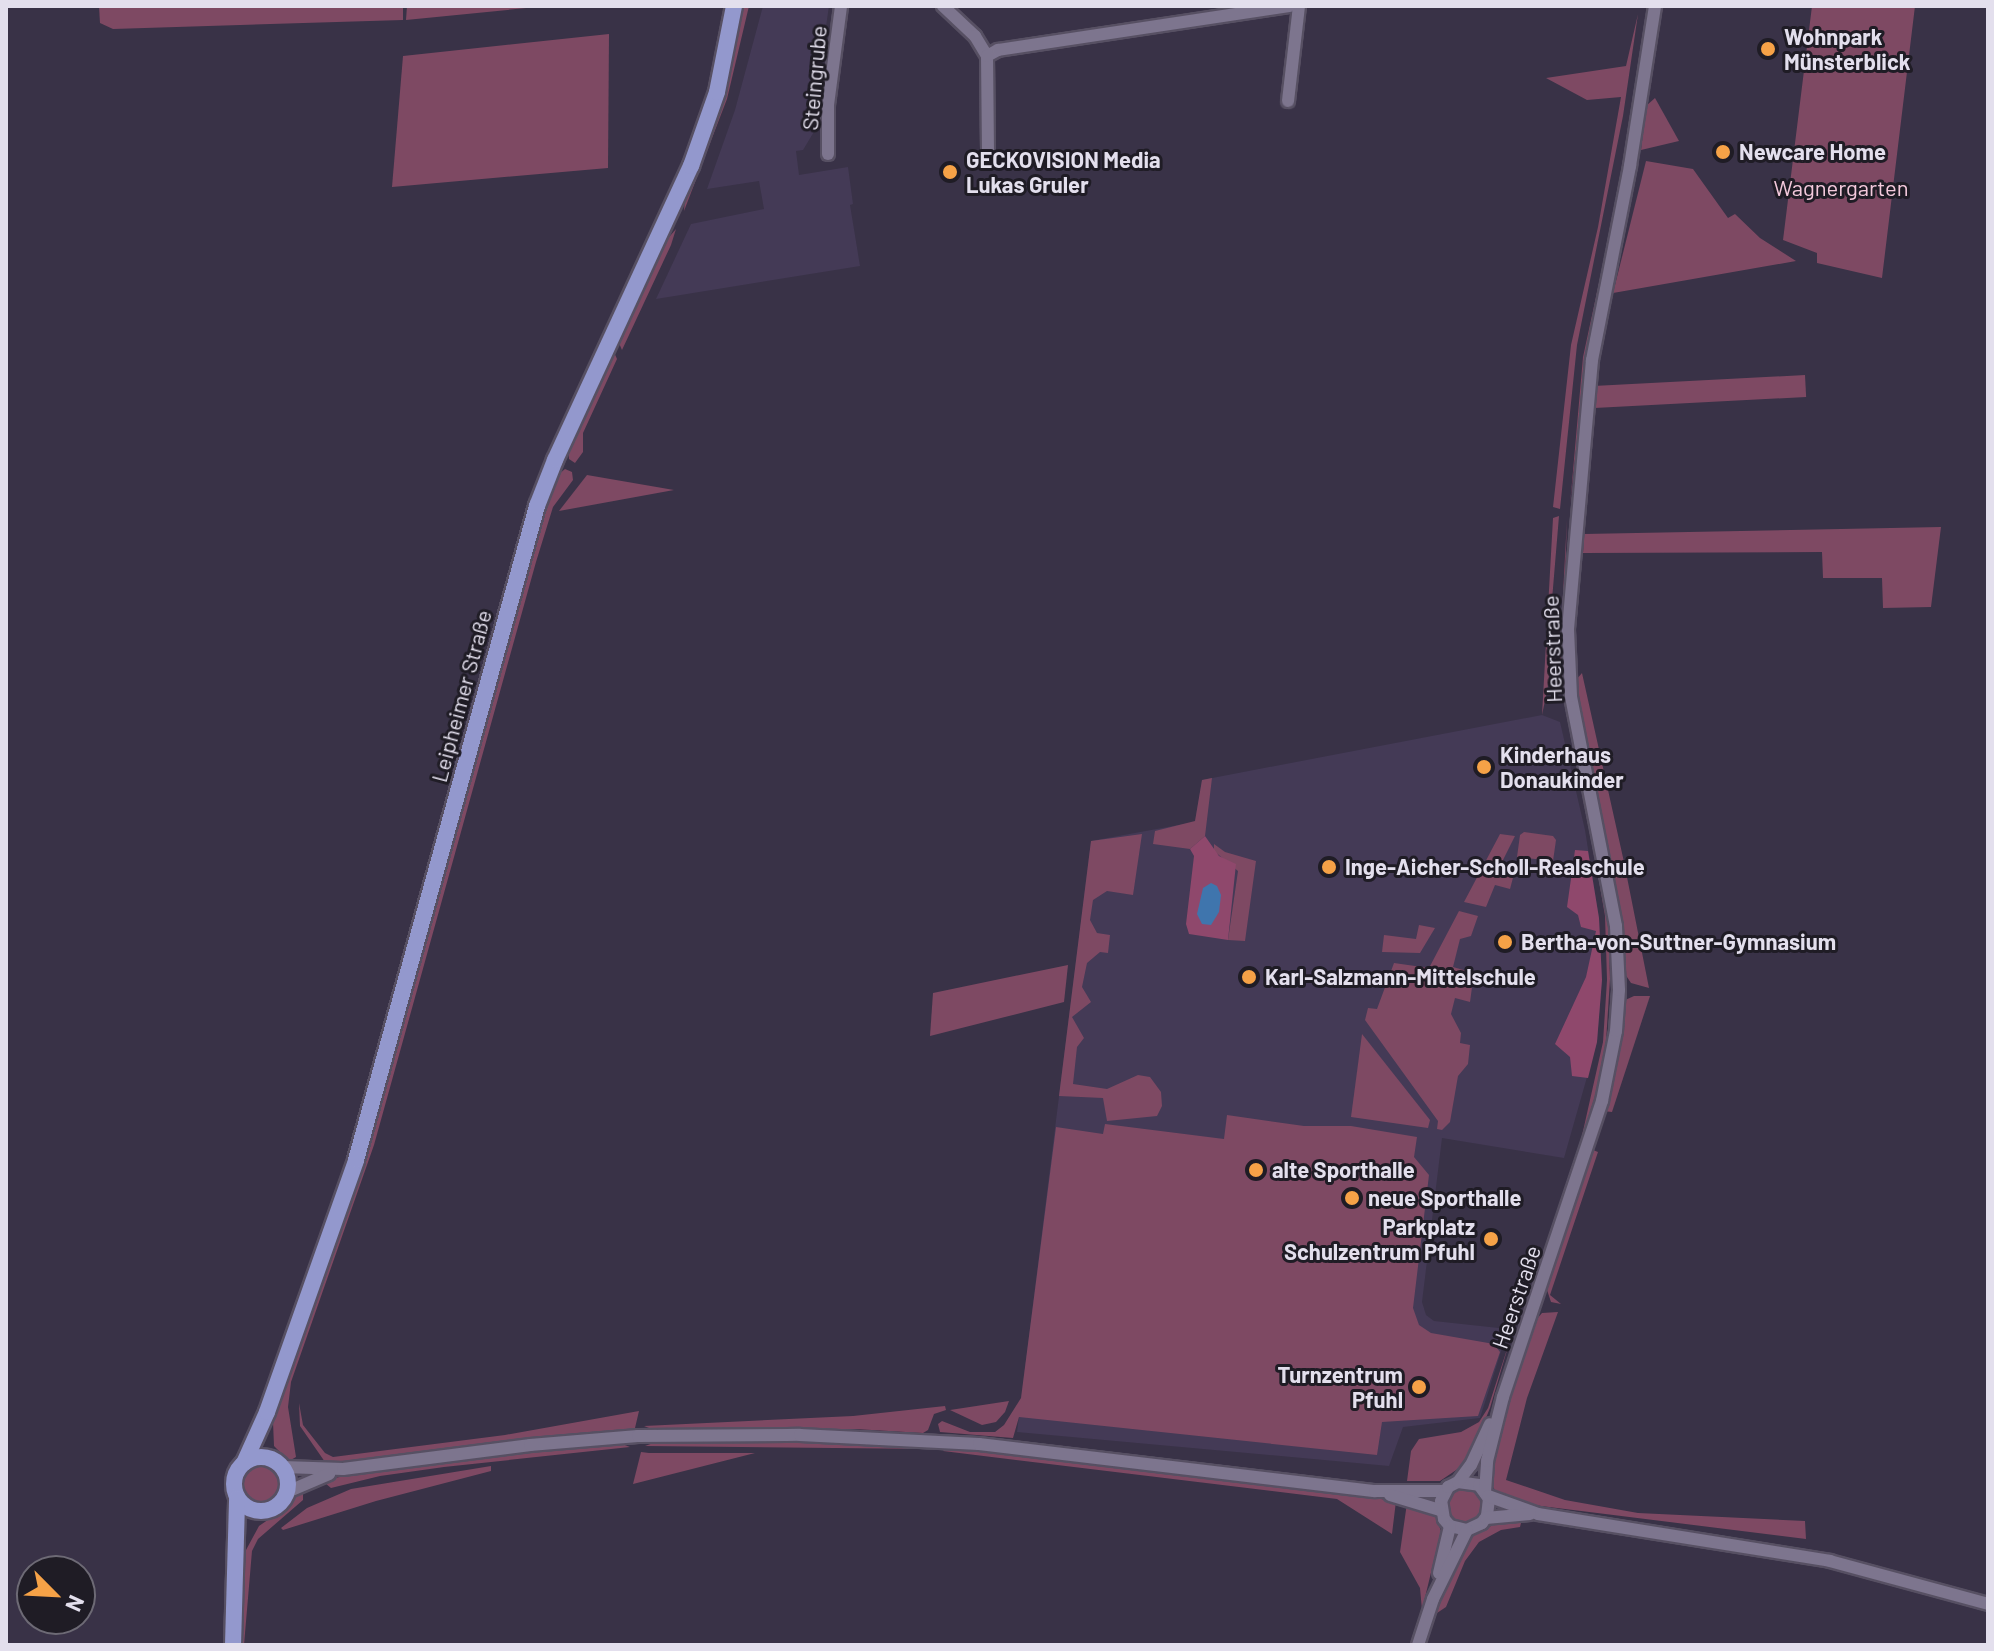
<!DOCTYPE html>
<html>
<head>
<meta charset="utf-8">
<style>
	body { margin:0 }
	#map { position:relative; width:1994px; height:1651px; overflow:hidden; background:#393247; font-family:Barlow,sans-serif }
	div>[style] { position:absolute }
	.built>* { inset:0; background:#443a56 }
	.green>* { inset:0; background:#7e4963; transform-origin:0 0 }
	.round { border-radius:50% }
	.forest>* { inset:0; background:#8f486c }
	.water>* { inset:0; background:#3f75ad }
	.roads { filter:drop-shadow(2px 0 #575063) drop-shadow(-2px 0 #575063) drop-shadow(0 2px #575063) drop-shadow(0 -2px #575063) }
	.minor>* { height:12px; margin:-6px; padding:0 6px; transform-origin:6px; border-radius:6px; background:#7d758e }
	.major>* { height:16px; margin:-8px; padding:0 8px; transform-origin:8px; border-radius:8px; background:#9398cd }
	.major>.ring { margin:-8px; padding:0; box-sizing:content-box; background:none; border:16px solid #9398cd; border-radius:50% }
	.dots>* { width:22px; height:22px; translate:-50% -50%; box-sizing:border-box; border:4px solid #1f1c25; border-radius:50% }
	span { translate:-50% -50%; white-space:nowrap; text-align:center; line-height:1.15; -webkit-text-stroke:6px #1f1c25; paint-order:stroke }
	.poi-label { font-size:22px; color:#e3dfed; font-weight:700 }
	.left { translate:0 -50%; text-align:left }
	.right { translate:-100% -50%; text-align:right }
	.street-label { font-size:22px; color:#e3dfed }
	.park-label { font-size:22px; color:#f4c9dc }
	.frame { position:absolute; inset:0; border:8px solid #e3dfed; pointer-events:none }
	.north { position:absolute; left:16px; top:1555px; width:80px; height:80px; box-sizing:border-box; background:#1f1c25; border:2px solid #6d6a75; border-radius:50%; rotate:114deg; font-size:22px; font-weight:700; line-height:32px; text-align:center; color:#e3dfed }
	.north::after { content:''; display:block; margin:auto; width:28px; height:36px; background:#f6a247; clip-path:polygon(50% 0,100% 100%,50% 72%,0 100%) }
</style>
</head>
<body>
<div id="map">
	<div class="built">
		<i style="clip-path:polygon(763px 6px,829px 6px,816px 94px,818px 125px,803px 150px,796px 151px,799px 175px,848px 167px,853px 204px,850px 205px,860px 266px,656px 299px,691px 224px,764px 209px,759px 181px,707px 189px,735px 110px)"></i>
		<i style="clip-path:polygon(1542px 715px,1560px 722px,1585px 830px,1599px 918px,1602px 980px,1597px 1042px,1564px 1158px,1442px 1138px,1422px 1302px,1426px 1315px,1434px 1321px,1508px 1329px,1480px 1418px,1403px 1427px,1389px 1466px,1017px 1432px,1091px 841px,1195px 822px,1202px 780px)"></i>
	</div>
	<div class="green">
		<i style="clip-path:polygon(99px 6px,403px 6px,403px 20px,113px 29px,100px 23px)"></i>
		<i style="clip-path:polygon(407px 6px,547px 6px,406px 20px)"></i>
		<i style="clip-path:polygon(743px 6px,749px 6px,727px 99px,684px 211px,685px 197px,723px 97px)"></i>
		<i style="clip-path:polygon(1812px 6px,1915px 6px,1882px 278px,1817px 263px,1817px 253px,1783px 240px)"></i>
		<i style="clip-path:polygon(1638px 14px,1623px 116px,1577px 345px,1560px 509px,1553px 507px,1571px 345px,1598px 227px,1621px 97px,1587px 100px,1546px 78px,1626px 66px)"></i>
		<i style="clip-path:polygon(609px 34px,608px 168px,392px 187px,403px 56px)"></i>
		<i style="clip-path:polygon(1655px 98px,1679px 141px,1641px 150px,1646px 106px)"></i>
		<i style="clip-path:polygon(1646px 161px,1693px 169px,1728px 218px,1735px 214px,1760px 238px,1796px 261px,1613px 293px)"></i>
		<i style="clip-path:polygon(1618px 195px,1586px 357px,1570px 505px,1583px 357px)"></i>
		<i style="clip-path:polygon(676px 229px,671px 245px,622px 350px,618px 341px,664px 243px)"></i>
		<i style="clip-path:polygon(614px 352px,617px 359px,583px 433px,583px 452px,575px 463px,569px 459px,568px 448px)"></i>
		<i style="left:1805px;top:375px;width:22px;height:212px;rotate:87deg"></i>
		<i style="clip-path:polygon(565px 469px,572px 472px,573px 480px,553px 507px,536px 562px,374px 1145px,291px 1382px,288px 1407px,296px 1457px,289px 1461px,274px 1446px,273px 1422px,370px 1143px,529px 559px,559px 474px)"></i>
		<i style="clip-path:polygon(587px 475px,674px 490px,559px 511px)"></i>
		<i style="clip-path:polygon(1559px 516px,1548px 648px,1549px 681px,1542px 715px,1553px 518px)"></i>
		<i style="clip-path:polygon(1567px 519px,1562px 669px,1586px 813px,1559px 669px)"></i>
		<i style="clip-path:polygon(1941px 527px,1931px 607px,1883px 608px,1882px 578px,1823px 578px,1822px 552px,1583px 553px,1584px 534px)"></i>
		<i style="clip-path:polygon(1582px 673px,1624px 862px,1649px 988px,1631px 983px,1625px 974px,1612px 865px,1587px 756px,1576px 680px)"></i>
		<i style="clip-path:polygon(1212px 778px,1205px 836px,1190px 849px,1153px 844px,1155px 831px,1195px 821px,1202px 780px)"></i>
		<i style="clip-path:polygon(1524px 832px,1553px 836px,1556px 840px,1553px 861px,1517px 857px,1520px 835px)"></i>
		<i style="clip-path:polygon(1142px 834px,1133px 895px,1107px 891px,1093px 900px,1090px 920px,1097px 933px,1110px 935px,1108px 953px,1100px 952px,1087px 963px,1082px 987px,1091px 1002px,1072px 1017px,1084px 1038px,1077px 1047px,1073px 1084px,1107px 1089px,1138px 1075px,1150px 1077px,1161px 1092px,1162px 1106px,1157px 1116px,1107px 1121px,1103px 1098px,1059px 1096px,1091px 841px)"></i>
		<i style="clip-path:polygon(1500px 834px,1515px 836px,1503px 860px,1514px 874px,1510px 889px,1495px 885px,1486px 907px,1464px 902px)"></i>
		<i style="clip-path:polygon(1591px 834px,1596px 845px,1608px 916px,1610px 979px,1606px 1042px,1596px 1093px,1581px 1140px,1603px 1042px,1607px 980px,1605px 916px)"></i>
		<i style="clip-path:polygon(1214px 844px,1225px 852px,1256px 861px,1245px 941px,1228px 940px,1238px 871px,1214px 851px)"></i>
		<i style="clip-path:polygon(1459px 911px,1478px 916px,1471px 936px,1460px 939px,1453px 967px,1474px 973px,1470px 1002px,1455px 998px,1451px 1014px,1461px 1033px,1460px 1043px,1470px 1045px,1468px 1064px,1458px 1076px,1450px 1122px,1442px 1130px,1437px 1129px,1438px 1121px,1365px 1020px,1368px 1008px,1377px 1009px,1394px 963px,1429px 968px)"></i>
		<i style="clip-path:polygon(1419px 925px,1435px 928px,1420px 953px,1382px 952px,1384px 935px,1416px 939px)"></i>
		<i style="clip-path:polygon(1068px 965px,1064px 1002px,930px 1036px,933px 993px)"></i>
		<i style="clip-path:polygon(1634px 996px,1650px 996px,1612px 1112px,1603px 1111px,1623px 1001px)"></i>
		<i style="clip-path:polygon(1362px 1034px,1430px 1120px,1428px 1128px,1351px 1117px)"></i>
		<i style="clip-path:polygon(1227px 1115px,1304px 1126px,1351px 1126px,1417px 1137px,1414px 1157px,1429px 1175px,1413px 1308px,1419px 1325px,1431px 1333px,1494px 1344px,1500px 1352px,1478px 1416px,1382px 1422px,1377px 1455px,1019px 1417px,1013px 1438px,940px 1432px,938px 1424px,942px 1421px,970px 1432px,995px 1432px,1004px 1425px,1021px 1398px,1056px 1127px,1103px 1134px,1105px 1124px,1224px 1139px)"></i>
		<i style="clip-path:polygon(1593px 1150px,1598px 1152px,1550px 1295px,1561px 1304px,1551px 1302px,1547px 1290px)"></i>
		<i style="clip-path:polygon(1558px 1312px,1527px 1398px,1506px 1480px,1565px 1500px,1638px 1513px,1805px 1521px,1806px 1539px,1541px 1506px,1511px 1500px,1496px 1492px,1492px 1485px,1491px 1463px,1497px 1437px,1536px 1320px,1542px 1313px)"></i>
		<i style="clip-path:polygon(1510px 1340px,1490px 1408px,1468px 1462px,1440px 1481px,1407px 1481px,1411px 1451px,1419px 1439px,1461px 1432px,1479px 1422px,1488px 1408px)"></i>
		<i style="clip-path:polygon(1009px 1401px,1005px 1412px,996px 1422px,982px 1425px,950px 1410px)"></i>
		<i style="clip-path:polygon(299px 1403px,303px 1425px,325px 1453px,333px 1457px,505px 1435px,639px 1411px,635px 1428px,629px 1431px,505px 1441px,332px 1464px,325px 1462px,300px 1426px)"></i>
		<i style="clip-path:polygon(945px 1406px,946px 1410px,934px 1414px,928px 1430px,923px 1433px,855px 1429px,654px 1430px,644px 1426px,853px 1416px)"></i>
		<i style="clip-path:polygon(800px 1441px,931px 1449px,645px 1446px,656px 1442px)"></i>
		<i style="clip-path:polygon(622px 1444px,630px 1447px,444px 1467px,380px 1476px,331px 1488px,325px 1483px,327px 1479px,443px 1461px)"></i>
		<i style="clip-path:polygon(947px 1447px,1133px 1466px,1396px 1501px,1392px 1534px,1337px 1499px,943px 1451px)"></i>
		<i style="clip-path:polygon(641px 1452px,649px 1453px,755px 1453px,633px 1484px)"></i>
		<i class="round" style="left:240px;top:1464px;width:40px;height:40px"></i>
		<i style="clip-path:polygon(491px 1466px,491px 1471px,376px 1501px,283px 1530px,281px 1528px,307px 1508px,351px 1489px)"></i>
		<i class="round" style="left:1447px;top:1487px;width:36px;height:36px"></i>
		<i style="clip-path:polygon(303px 1489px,303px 1500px,258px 1539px,252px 1551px,244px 1645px,239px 1645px,246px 1550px,259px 1526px,288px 1506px)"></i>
		<i style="clip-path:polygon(1407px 1503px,1423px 1508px,1436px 1517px,1441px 1531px,1422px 1610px,1420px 1588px,1400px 1552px)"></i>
		<i style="clip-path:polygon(1522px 1519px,1520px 1527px,1501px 1530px,1479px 1542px,1465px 1561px,1446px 1607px,1434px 1615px,1462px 1546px,1469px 1538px,1500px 1521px)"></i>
	</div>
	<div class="forest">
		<i style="clip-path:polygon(1205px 836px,1219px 856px,1236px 864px,1228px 940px,1189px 934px,1186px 924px,1194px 856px,1190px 849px)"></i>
		<i style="clip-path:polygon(1575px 850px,1588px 851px,1599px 918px,1602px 980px,1597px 1042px,1588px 1078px,1572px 1076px,1570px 1057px,1555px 1044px,1586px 977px,1596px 931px,1581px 927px,1578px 915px,1567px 907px)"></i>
	</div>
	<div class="water">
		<i style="clip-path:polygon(1211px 883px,1217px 886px,1221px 895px,1219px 912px,1211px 925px,1202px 924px,1197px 914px,1203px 888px)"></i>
	</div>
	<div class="roads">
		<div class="minor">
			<i style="left:943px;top:6px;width:44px;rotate:43.2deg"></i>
			<i style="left:975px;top:36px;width:23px;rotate:59deg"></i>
			<i style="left:987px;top:56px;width:97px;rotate:89.4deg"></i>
			<i style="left:987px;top:56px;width:13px;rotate:-29deg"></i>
			<i style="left:998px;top:50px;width:295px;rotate:-8.6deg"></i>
			<i style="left:1288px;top:101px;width:96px;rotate:-83.4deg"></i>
			<i style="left:828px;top:154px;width:49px;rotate:-90deg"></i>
			<i style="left:828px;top:105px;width:100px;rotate:-82.5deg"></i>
			<i style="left:283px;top:1467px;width:60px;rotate:1.9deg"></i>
			<i style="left:343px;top:1469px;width:189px;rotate:-7.3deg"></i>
			<i style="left:530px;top:1445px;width:108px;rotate:-4.8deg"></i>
			<i style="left:638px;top:1436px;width:162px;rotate:-0.4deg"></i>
			<i style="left:800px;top:1435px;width:179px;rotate:2.9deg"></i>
			<i style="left:979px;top:1444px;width:399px;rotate:6.8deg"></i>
			<i style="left:1375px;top:1491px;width:70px"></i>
			<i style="left:1458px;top:1482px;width:21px;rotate:8deg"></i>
			<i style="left:1479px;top:1485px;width:17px;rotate:54deg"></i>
			<i style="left:1489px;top:1499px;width:17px;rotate:97deg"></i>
			<i style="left:1487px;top:1516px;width:9px;rotate:126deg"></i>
			<i style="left:1482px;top:1523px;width:17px;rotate:155deg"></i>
			<i style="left:1467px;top:1530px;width:17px;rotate:-167deg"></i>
			<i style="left:1450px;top:1526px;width:9px;rotate:-131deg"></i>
			<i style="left:1444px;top:1519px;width:18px;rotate:-99deg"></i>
			<i style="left:1441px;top:1501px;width:16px;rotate:-63deg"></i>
			<i style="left:1448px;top:1487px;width:11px;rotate:-27deg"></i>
			<i style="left:1458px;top:1482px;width:21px;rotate:-53deg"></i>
			<i style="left:1471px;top:1465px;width:45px;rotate:-65.1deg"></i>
			<i style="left:287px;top:1492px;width:46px;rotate:-23.2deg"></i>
			<i style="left:1485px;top:1492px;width:31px;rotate:-86deg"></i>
			<i style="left:1487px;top:1461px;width:66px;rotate:-76deg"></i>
			<i style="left:1503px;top:1397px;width:312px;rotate:-71.5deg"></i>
			<i style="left:1602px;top:1101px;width:71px;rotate:-78.7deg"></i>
			<i style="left:1616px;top:1031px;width:41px;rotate:-85.8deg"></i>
			<i style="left:1619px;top:990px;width:64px;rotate:-92.7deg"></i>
			<i style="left:1616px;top:926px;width:234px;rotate:-101.1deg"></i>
			<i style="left:1571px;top:696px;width:67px;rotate:-92.6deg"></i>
			<i style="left:1568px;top:629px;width:270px;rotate:-84.9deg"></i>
			<i style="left:1592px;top:360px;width:198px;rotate:-78.9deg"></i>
			<i style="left:1630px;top:166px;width:162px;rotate:-81.1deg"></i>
			<i style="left:1390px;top:1495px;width:52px;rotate:16.7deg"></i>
			<i style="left:1488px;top:1496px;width:53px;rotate:19.8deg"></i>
			<i style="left:1538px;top:1514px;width:296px;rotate:9.1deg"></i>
			<i style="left:1830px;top:1561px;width:164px;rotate:15.2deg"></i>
			<i style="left:1486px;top:1518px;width:44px;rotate:-5.2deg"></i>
			<i style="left:1439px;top:1573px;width:48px;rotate:-76.8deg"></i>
			<i style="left:1418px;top:1645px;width:48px;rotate:-71.9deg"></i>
			<i style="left:1433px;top:1599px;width:77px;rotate:-63.8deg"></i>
		</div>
		<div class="major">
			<i class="ring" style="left:234px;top:1457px;width:38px;height:38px"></i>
			<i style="left:244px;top:1463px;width:56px;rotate:-65.7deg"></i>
			<i style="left:267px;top:1412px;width:267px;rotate:-70.5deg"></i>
			<i style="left:356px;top:1160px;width:679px;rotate:-74.53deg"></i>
			<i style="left:537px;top:506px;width:49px;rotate:-68.6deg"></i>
			<i style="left:555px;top:460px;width:324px;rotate:-65.2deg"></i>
			<i style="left:691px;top:166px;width:78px;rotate:-70.6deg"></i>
			<i style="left:717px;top:92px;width:88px;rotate:-78.8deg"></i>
			<i style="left:233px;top:1645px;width:147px;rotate:-88.4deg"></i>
		</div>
	</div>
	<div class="dots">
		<i style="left:1768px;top:49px;background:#f6a247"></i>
		<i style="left:1723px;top:152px;background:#f6a247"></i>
		<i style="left:950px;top:172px;background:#f6a247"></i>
		<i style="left:1484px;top:767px;background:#f6a247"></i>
		<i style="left:1329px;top:867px;background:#f6a247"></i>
		<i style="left:1505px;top:942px;background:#f6a247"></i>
		<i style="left:1249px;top:977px;background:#f6a247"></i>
		<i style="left:1256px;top:1170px;background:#f6a247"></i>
		<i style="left:1352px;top:1198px;background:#f6a247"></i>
		<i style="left:1491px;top:1239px;background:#f6a247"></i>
		<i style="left:1419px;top:1387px;background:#f6a247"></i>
	</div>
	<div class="poi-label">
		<span class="left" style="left:1784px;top:49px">Wohnpark<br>Münsterblick</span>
		<span class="left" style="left:1739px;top:152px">Newcare Home</span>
		<span class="left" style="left:966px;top:172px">GECKOVISION Media<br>Lukas Gruler</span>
		<span class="left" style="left:1500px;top:767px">Kinderhaus<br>Donaukinder</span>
		<span class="left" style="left:1345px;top:867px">Inge-Aicher-Scholl-Realschule</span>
		<span class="left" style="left:1521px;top:942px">Bertha-von-Suttner-Gymnasium</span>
		<span class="left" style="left:1265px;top:977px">Karl-Salzmann-Mittelschule</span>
		<span class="left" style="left:1272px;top:1170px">alte Sporthalle</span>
		<span class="left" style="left:1368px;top:1198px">neue Sporthalle</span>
		<span class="right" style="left:1475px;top:1239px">Parkplatz<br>Schulzentrum Pfuhl</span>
		<span class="right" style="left:1403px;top:1387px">Turnzentrum<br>Pfuhl</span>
	</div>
	<div class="street-label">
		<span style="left:814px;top:78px;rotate:-85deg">Steingrube</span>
		<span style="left:1552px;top:649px;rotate:-92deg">Heerstraße</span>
		<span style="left:461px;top:696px;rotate:-75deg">Leipheimer Straße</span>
		<span style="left:1516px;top:1297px;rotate:-71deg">Heerstraße</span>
	</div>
	<div class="park-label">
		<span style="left:1841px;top:188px">Wagnergarten</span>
	</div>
	<div class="frame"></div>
	<div class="north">N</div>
</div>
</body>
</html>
